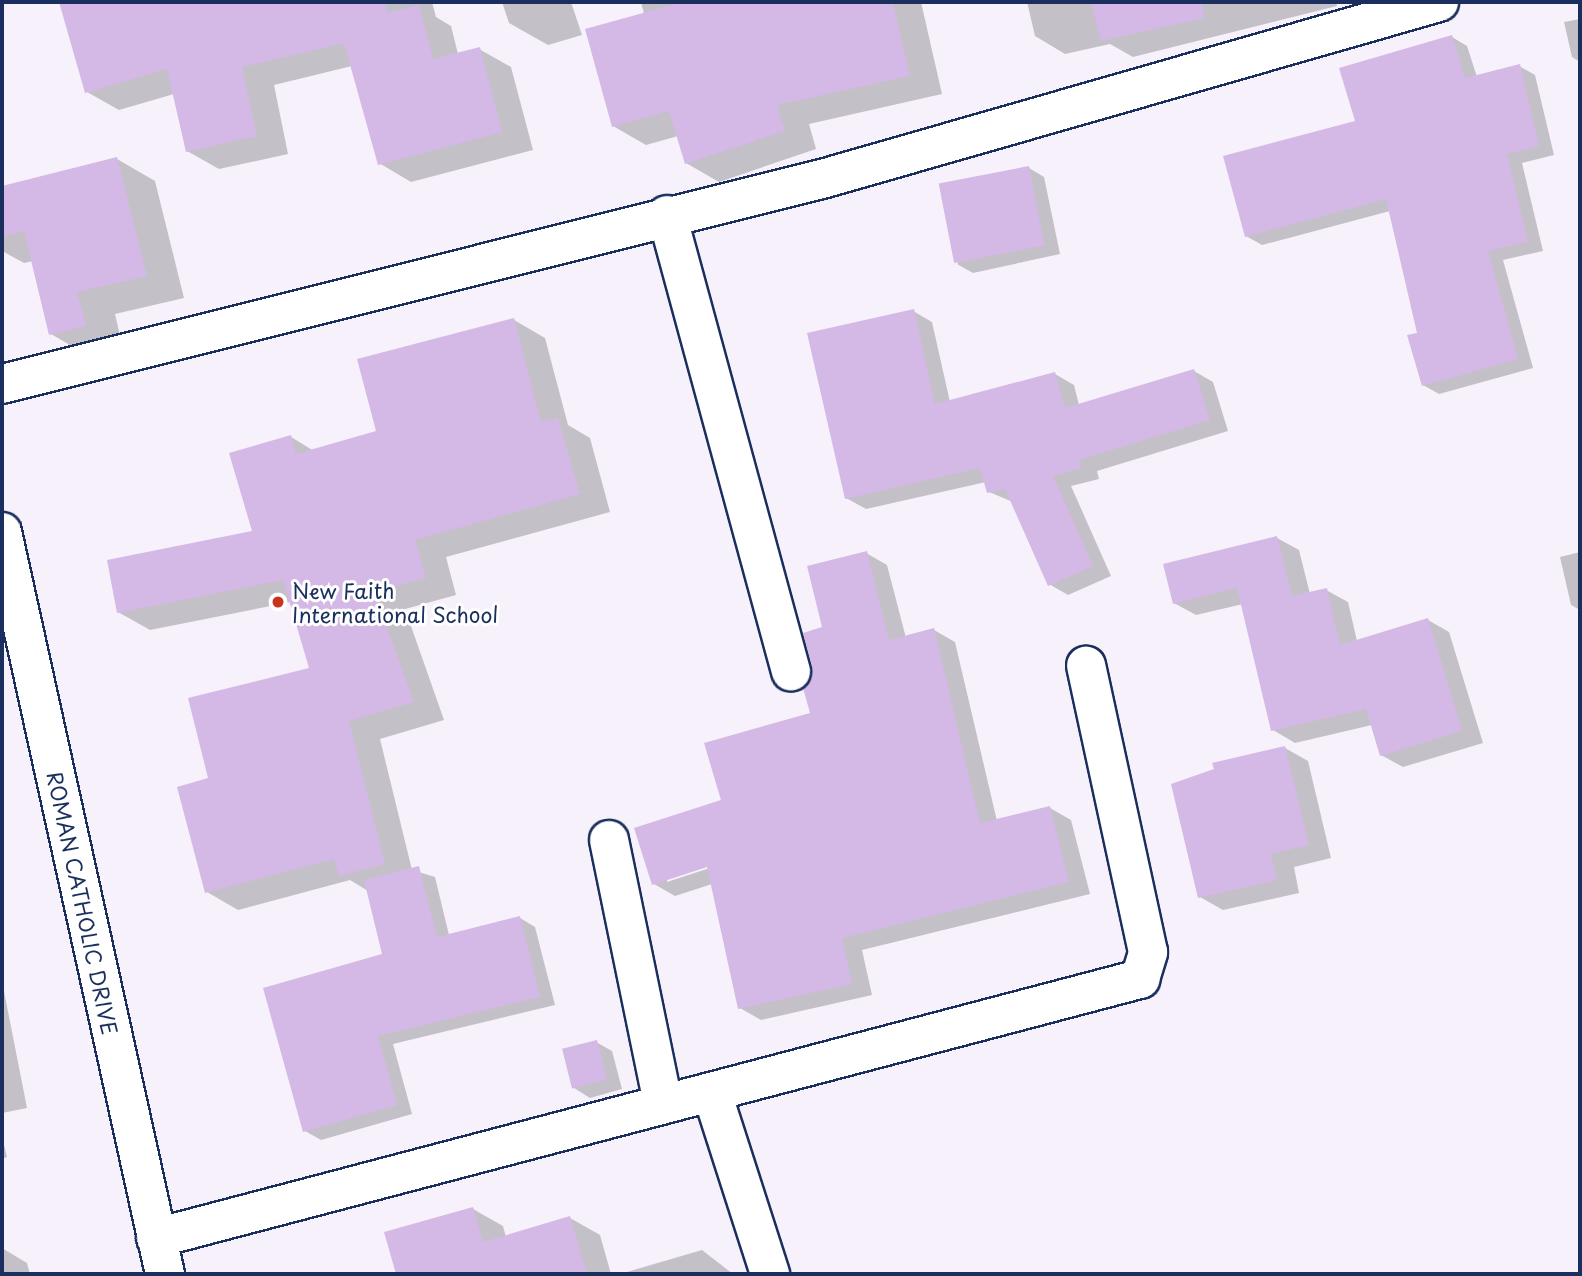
<!DOCTYPE html>
<html>
<head>
<meta charset="utf-8">
<style>
	body { margin:0 }
	#map { position:relative; width:1582px; height:1276px; overflow:hidden; background:#f6f1fa; font-family:"Playpen Sans",sans-serif }
	div>[style] { position:absolute }
	.shadow>* { inset:0; background:#0003 }
	.building>* { inset:0; background:#d4b8e6; transform-origin:0 0 }
	.roads { filter:drop-shadow(2px 0 #1b2f5e) drop-shadow(-2px 0 #1b2f5e) drop-shadow(0 2px #1b2f5e) drop-shadow(0 -2px #1b2f5e) }
	.minor>* { height:38px; margin:-19px; padding:0 19px; transform-origin:19px; border-radius:19px; background:#fff }
	.dots>* { width:19px; height:19px; translate:-50% -50%; box-sizing:border-box; border:4px solid #fff; border-radius:50% }
	span { translate:-50% -50%; white-space:nowrap; text-align:center; line-height:1.15; -webkit-text-stroke:6px #fff; paint-order:stroke }
	.poi-label { font-size:21px; color:#1b2f5e }
	.left { translate:0 -50%; text-align:left }
	.street-label { font-size:21px; color:#1b2f5e }
	.frame { position:absolute; inset:0; border:4px solid #1b2f5e; pointer-events:none }
</style>
</head>
<body>
<div id="map">
	<div class="shadow">
		<i style="clip-path:polygon(61px 2px,432px 2px,436px 17px,451px 26px,458px 54px,479px 49px,511px 67px,533px 150px,411px 182px,379px 163px,352px 66px,274px 85px,288px 154px,219px 169px,187px 151px,174px 94px,119px 110px,87px 92px)"></i>
		<i style="clip-path:polygon(502px 2px,571px 2px,582px 35px,548px 45px,509px 23px)"></i>
		<i style="clip-path:polygon(641px 2px,921px 2px,942px 94px,809px 124px,816px 149px,719px 182px,686px 163px,678px 136px,646px 145px,613px 126px,644px 14px)"></i>
		<i style="clip-path:polygon(1027px 2px,1336px 2px,1337px 6px,1133px 57px,1110px 44px,1065px 54px,1035px 36px)"></i>
		<i style="clip-path:polygon(1580px 19px,1580px 62px,1572px 57px,1564px 22px)"></i>
		<i style="clip-path:polygon(1452px 37px,1467px 46px,1477px 77px,1519px 66px,1535px 75px,1554px 155px,1522px 163px,1543px 251px,1503px 260px,1533px 368px,1439px 394px,1423px 385px,1419px 334px,1390px 211px,1262px 245px,1246px 236px)"></i>
		<i style="clip-path:polygon(117px 159px,155px 181px,184px 298px,115px 314px,123px 348px,89px 356px,51px 334px,33px 261px,24px 263px,2px 251px,2px 187px)"></i>
		<i style="clip-path:polygon(1029px 168px,1044px 177px,1060px 254px,973px 273px,957px 264px)"></i>
		<i style="clip-path:polygon(913px 311px,932px 322px,950px 402px,1055px 374px,1074px 385px,1079px 405px,1194px 371px,1213px 382px,1228px 431px,1097px 471px,1099px 479px,1071px 486px,1111px 576px,1068px 595px,1049px 584px,1013px 502px,989px 492px,986px 482px,866px 509px,846px 498px)"></i>
		<i style="clip-path:polygon(514px 320px,545px 338px,568px 425px,590px 438px,610px 512px,446px 557px,456px 595px,405px 609px,444px 720px,380px 739px,412px 870px,435px 877px,449px 935px,520px 918px,535px 927px,555px 1005px,393px 1044px,412px 1114px,321px 1140px,305px 1131px,385px 956px,368px 891px,350px 880px,238px 910px,207px 892px,210px 780px,311px 669px,291px 602px,150px 630px,118px 612px,254px 532px,291px 437px,314px 451px,378px 432px)"></i>
		<i style="clip-path:polygon(1277px 538px,1299px 550px,1310px 594px,1326px 590px,1348px 602px,1357px 641px,1428px 620px,1449px 632px,1483px 743px,1403px 767px,1381px 755px,1372px 725px,1295px 743px,1273px 730px,1243px 604px,1196px 615px,1174px 603px)"></i>
		<i style="clip-path:polygon(1580px 552px,1580px 610px,1571px 605px,1560px 557px)"></i>
		<i style="clip-path:polygon(evenodd,866px 553px,887px 565px,906px 638px,934px 630px,955px 642px,997px 821px,1050px 808px,1071px 820px,1090px 894px,862px 950px,872px 995px,761px 1020px,740px 1008px,712px 884px,675px 896px,654px 884px,723px 801px,812px 714px,824px 629px,866px 553px,714px 863px,716px 866px,667px 882px,667px 878px,714px 863px)"></i>
		<i style="clip-path:polygon(1285px 748px,1308px 761px,1331px 858px,1294px 867px,1299px 893px,1223px 910px,1200px 897px)"></i>
		<i style="clip-path:polygon(2px 981px,27px 1108px,2px 1113px)"></i>
		<i style="clip-path:polygon(596px 1042px,612px 1051px,622px 1089px,590px 1098px,574px 1088px)"></i>
		<i style="clip-path:polygon(2px 1136px,7px 1157px,2px 1159px)"></i>
		<i style="clip-path:polygon(473px 1209px,503px 1226px,506px 1237px,570px 1218px,600px 1235px,611px 1274px,398px 1274px,386px 1233px)"></i>
		<i style="clip-path:polygon(2px 1248px,27px 1263px,30px 1274px,2px 1274px)"></i>
		<i style="clip-path:polygon(702px 1250px,733px 1274px,620px 1274px)"></i>
	</div>
	<div class="building">
		<i style="clip-path:polygon(59px 2px,385px 2px,387px 13px,419px 5px,433px 59px,480px 47px,502px 132px,378px 165px,344px 43px,242px 67px,257px 136px,186px 152px,167px 69px,85px 93px)"></i>
		<i style="clip-path:polygon(683px 2px,893px 2px,910px 76px,777px 105px,785px 131px,685px 164px,669px 111px,612px 127px,585px 29px)"></i>
		<i style="clip-path:polygon(1091px 2px,1202px 2px,1204px 18px,1101px 41px)"></i>
		<i style="clip-path:polygon(1452px 35px,1465px 78px,1520px 64px,1539px 146px,1507px 154px,1528px 242px,1488px 251px,1518px 359px,1422px 386px,1407px 335px,1417px 333px,1386px 199px,1245px 237px,1223px 156px,1355px 121px,1339px 68px)"></i>
		<i style="clip-path:polygon(117px 157px,147px 276px,77px 292px,86px 326px,49px 335px,24px 231px,2px 237px,2px 186px)"></i>
		<i style="left:1029px;top:166px;width:81px;height:92px;rotate:79deg"></i>
		<i style="clip-path:polygon(914px 309px,935px 404px,1055px 372px,1065px 408px,1194px 369px,1210px 420px,1079px 460px,1081px 468px,1053px 476px,1093px 566px,1048px 586px,1005px 489px,987px 493px,980px 468px,845px 499px,807px 333px)"></i>
		<i style="clip-path:polygon(514px 318px,541px 422px,558px 418px,580px 494px,415px 540px,426px 578px,374px 592px,414px 702px,349px 721px,385px 864px,339px 876px,334px 859px,205px 893px,177px 787px,208px 778px,188px 698px,309px 668px,283px 580px,117px 613px,107px 560px,252px 531px,229px 453px,291px 435px,296px 454px,376px 431px,357px 359px)"></i>
		<i style="clip-path:polygon(1277px 536px,1292px 596px,1327px 588px,1340px 645px,1428px 618px,1462px 731px,1380px 756px,1366px 709px,1271px 731px,1237px 588px,1173px 604px,1163px 564px)"></i>
		<i style="clip-path:polygon(867px 551px,889px 640px,934px 628px,980px 823px,1050px 806px,1069px 882px,842px 938px,852px 984px,738px 1009px,707px 867px,652px 885px,634px 828px,721px 800px,704px 743px,810px 713px,803px 688px,812px 666px,803px 633px,822px 627px,807px 566px)"></i>
		<i style="clip-path:polygon(1285px 746px,1309px 845px,1271px 854px,1277px 880px,1198px 898px,1171px 784px,1214px 769px,1212px 763px)"></i>
		<i style="clip-path:polygon(419px 866px,437px 937px,520px 916px,540px 997px,378px 1036px,397px 1105px,303px 1132px,263px 988px,382px 954px,364px 880px)"></i>
		<i style="left:597px;top:1040px;width:41px;height:36px;rotate:76deg"></i>
		<i style="clip-path:polygon(473px 1207px,483px 1242px,570px 1216px,587px 1274px,396px 1274px,384px 1232px)"></i>
	</div>
	<div class="roads">
		<div class="minor">
			<i style="left:667px;top:215px;width:473px;rotate:74.8deg"></i>
			<i style="left:2px;top:384px;width:845px;rotate:-14.04deg"></i>
			<i style="left:822px;top:179px;width:642px;rotate:-16.01deg"></i>
			<i style="left:2px;top:532px;width:760px;rotate:77.61deg"></i>
			<i style="left:609px;top:840px;width:269px;rotate:78.4deg"></i>
			<i style="left:712px;top:1093px;width:190px;rotate:72.2deg"></i>
			<i style="left:156px;top:1238px;width:1018px;rotate:-14.75deg"></i>
			<i style="left:1140px;top:979px;width:28px;rotate:-73deg"></i>
			<i style="left:1148px;top:952px;width:293px;rotate:-102.2deg"></i>
		</div>
	</div>
	<div class="dots">
		<i style="left:278px;top:602px;background:#c8321e"></i>
	</div>
	<div class="poi-label">
		<span class="left" style="left:292px;top:602px">New Faith<br>International School</span>
	</div>
	<div class="street-label">
		<span style="left:83px;top:903px;rotate:78deg">ROMAN CATHOLIC DRIVE</span>
	</div>
	<div class="frame"></div>
</div>
</body>
</html>
